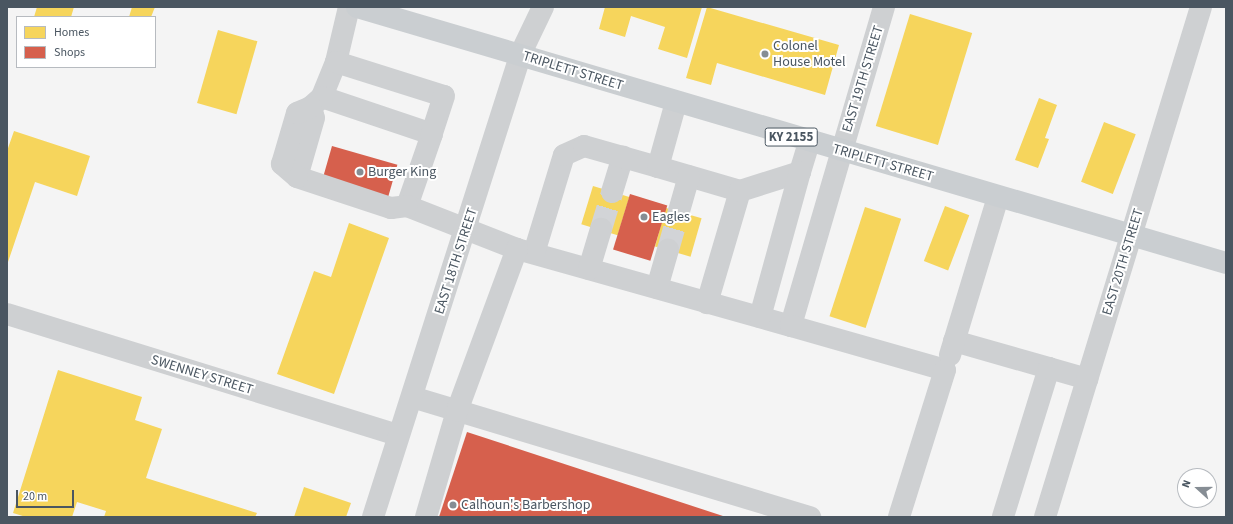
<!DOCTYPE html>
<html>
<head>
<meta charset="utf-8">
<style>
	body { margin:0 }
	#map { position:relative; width:1233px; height:524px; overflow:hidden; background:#f4f4f4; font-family:"Source Sans 3",sans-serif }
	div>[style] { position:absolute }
	.homes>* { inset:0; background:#f6d55c; transform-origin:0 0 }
	.shops>* { inset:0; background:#d6604d; transform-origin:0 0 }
	.minor-tunnel>* { height:22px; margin-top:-11px; transform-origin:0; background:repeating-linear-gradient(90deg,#d2d4d7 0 22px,transparent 0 33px) }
	.minor>* { height:22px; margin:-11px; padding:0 11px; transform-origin:11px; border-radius:11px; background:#ced0d2 }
	.major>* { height:22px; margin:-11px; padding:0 11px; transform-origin:11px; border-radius:11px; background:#caced1 }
	.dots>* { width:11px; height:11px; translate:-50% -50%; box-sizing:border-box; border:2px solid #fff; border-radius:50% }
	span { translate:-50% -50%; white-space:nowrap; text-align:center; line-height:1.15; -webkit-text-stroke:4px #fff; paint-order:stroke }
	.shield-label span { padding:1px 3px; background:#fff; border:1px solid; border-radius:3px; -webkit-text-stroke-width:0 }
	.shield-label { font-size:13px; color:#4a5661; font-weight:700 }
	.poi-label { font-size:14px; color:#4a5661 }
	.left { translate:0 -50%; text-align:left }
	.street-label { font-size:14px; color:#4a5661 }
	.frame { position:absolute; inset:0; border:8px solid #4a5661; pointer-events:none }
	.legend { position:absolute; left:16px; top:16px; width:140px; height:52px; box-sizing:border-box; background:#fff; border:1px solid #b7bbc0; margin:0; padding:5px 7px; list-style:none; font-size:12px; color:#4a5661 }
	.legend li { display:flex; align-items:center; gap:8px; height:20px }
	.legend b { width:20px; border:1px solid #b7bbc0 }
	.north { position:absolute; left:1177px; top:468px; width:40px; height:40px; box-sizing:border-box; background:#fff; border:1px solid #b7bbc0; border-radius:50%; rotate:291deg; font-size:11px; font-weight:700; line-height:16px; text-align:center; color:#4a5661 }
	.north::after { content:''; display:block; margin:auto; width:14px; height:18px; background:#868d94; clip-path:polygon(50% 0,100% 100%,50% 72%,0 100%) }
	.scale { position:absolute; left:16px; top:490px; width:58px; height:18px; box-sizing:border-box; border:2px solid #4a5661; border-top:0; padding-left:5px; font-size:12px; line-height:14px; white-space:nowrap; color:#4a5661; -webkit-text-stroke:3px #fff; paint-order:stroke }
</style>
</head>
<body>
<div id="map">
	<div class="homes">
		<i style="clip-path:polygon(37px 7px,74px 7px,71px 17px,34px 17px)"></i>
		<i style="clip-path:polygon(132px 7px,155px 7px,151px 17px,129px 17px)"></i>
		<i style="clip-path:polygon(605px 7px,702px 7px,687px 58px,658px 49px,665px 27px,631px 16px,625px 37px,599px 29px)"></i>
		<i style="clip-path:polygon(707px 7px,839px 45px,825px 95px,717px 63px,711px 85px,686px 78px)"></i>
		<i style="left:910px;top:14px;width:65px;height:117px;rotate:17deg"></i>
		<i style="left:218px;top:30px;width:41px;height:76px;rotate:16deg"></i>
		<i style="clip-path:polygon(1039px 98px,1057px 105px,1045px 138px,1049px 139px,1038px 168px,1015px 160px)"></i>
		<i style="left:1104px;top:122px;width:34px;height:64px;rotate:21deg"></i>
		<i style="clip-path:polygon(14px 131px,90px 156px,77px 196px,35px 182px,7px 265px,7px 151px)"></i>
		<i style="left:593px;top:186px;width:38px;height:40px;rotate:17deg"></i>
		<i style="left:945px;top:206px;width:26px;height:59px;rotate:21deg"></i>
		<i style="left:865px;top:207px;width:38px;height:115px;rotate:18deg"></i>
		<i style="left:666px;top:208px;width:37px;height:40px;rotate:16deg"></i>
		<i style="clip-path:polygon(349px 223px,389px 238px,334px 394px,277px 374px,314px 271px,331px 277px)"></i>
		<i style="clip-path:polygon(58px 370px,142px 397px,135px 420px,162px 429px,146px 478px,257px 513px,255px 517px,104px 517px,106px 511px,77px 502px,72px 517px,26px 517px,13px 513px)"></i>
		<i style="clip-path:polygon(304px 487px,351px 503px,346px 517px,294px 517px)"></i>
	</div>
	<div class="shops">
		<i style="left:332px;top:146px;width:68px;height:35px;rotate:16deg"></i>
		<i style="left:630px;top:194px;width:39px;height:58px;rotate:17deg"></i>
		<i style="clip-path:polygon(467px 432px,726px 517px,439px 517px)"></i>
	</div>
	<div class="minor-tunnel">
		<i style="left:601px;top:229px;width:39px;rotate:-73deg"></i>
		<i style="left:668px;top:250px;width:41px;rotate:-74.2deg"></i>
	</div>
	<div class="minor">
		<i style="left:349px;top:7px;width:57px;rotate:103.3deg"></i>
		<i style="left:336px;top:62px;width:38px;rotate:112deg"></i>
		<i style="left:322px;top:97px;width:116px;rotate:18.6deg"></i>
		<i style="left:432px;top:134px;width:76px;rotate:109.1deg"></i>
		<i style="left:407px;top:206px;width:118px;rotate:21.4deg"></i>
		<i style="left:517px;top:249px;width:285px;rotate:15.7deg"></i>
		<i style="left:884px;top:7px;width:332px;rotate:106.3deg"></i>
		<i style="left:791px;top:326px;width:160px;rotate:15.9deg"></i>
		<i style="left:945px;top:370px;width:154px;rotate:107.4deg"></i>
		<i style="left:336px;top:62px;width:113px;rotate:17.5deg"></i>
		<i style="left:444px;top:96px;width:40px;rotate:108deg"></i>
		<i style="left:322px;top:97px;width:15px;rotate:138deg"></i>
		<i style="left:311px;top:107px;width:11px;rotate:75deg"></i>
		<i style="left:314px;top:118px;width:61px;rotate:106.1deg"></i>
		<i style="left:297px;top:177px;width:99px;rotate:18.3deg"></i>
		<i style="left:391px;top:208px;width:16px;rotate:-7deg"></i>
		<i style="left:658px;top:167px;width:85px;rotate:16.3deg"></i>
		<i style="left:740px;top:191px;width:117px;rotate:106.4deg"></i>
		<i style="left:297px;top:177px;width:20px;rotate:-139deg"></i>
		<i style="left:282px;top:164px;width:53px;rotate:-73.6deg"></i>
		<i style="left:297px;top:113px;width:15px;rotate:-23deg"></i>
		<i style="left:740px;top:191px;width:63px;rotate:-17.6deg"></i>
		<i style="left:800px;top:172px;width:31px;rotate:-73deg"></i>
		<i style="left:612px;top:192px;width:37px;rotate:-73deg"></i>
		<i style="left:679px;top:211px;width:36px;rotate:-74deg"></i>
		<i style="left:534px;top:253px;width:102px;rotate:-73deg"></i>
		<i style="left:564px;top:155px;width:22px;rotate:-24deg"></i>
		<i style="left:584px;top:146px;width:77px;rotate:15.8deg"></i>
		<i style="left:658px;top:167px;width:67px;rotate:-74.5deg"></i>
		<i style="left:589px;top:269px;width:42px;rotate:-73.3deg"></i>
		<i style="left:657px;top:288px;width:40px;rotate:-74deg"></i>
		<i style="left:7px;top:314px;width:408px;rotate:17.2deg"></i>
		<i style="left:760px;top:317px;width:150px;rotate:-74.6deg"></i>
		<i style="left:954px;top:341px;width:99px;rotate:15.9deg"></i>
		<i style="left:1049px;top:368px;width:156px;rotate:107.2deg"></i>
		<i style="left:950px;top:355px;width:165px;rotate:-73.1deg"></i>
		<i style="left:1049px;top:368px;width:40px;rotate:16deg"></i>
		<i style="left:412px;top:397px;width:416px;rotate:16.8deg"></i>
		<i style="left:373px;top:517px;width:485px;rotate:-72.3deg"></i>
		<i style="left:520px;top:55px;width:53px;rotate:-64.4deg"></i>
		<i style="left:426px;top:517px;width:110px;rotate:-73.7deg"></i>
		<i style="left:457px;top:411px;width:173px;rotate:-69.7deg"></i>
		<i style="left:1045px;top:517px;width:533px;rotate:-72.99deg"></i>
	</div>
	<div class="major">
		<i style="left:357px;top:7px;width:906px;rotate:16.41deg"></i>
	</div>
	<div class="dots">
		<i style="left:765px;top:54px;background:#868d94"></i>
		<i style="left:360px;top:172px;background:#868d94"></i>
		<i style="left:644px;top:217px;background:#868d94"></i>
		<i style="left:453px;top:505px;background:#868d94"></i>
	</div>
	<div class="shield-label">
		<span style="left:791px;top:137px">KY 2155</span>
	</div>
	<div class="poi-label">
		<span class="left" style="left:773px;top:54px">Colonel<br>House Motel</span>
		<span class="left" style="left:368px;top:172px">Burger King</span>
		<span class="left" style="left:652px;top:217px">Eagles</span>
		<span class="left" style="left:461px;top:505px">Calhoun's Barbershop</span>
	</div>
	<div class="street-label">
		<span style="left:573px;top:71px;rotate:17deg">TRIPLETT STREET</span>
		<span style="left:863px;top:79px;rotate:-73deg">EAST 19TH STREET</span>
		<span style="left:883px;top:163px;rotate:16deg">TRIPLETT STREET</span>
		<span style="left:456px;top:261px;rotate:-72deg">EAST 18TH STREET</span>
		<span style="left:1123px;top:262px;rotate:-73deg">EAST 20TH STREET</span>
		<span style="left:202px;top:375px;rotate:17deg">SWENNEY STREET</span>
	</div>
	<div class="frame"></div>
	<ul class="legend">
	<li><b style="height:11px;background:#f6d55c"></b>Homes</li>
	<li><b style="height:11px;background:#d6604d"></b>Shops</li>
	</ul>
	<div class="north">N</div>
	<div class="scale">20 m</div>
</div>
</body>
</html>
